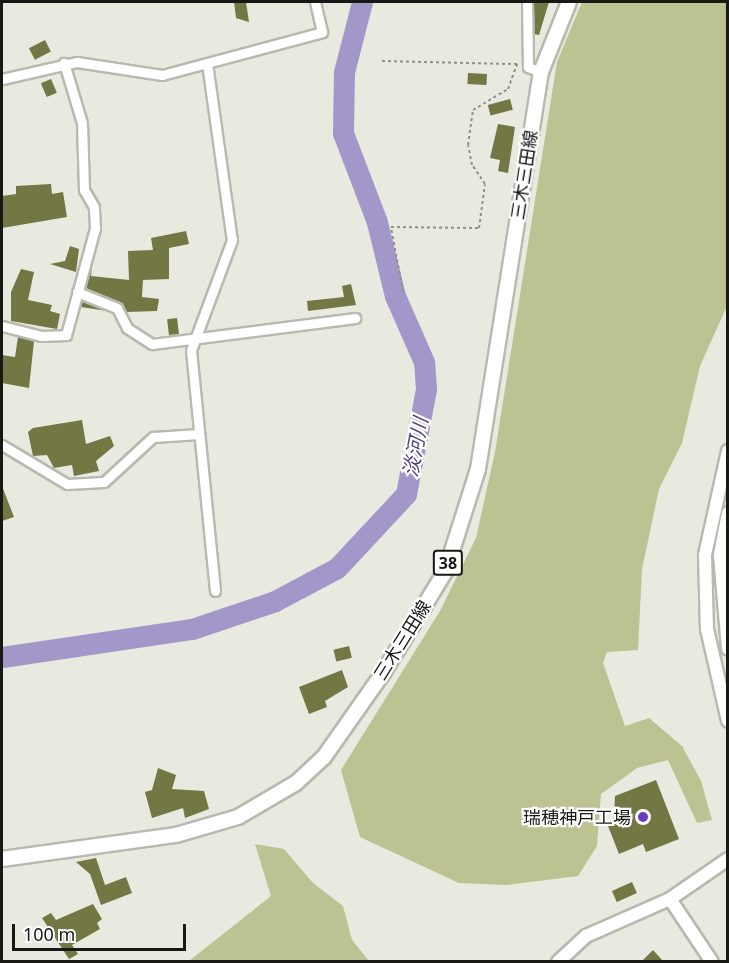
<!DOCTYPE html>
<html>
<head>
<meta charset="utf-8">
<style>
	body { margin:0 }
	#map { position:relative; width:729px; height:963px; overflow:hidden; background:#e8e9df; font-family:"Noto Sans","Noto Sans JP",sans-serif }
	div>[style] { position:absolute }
	.green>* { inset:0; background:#bcc291 }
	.river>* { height:21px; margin:-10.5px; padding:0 10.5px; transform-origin:10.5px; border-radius:10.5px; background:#a397c9 }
	.building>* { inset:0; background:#727744; transform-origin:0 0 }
	.path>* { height:2px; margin-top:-1px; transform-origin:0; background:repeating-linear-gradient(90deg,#8f9089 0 3px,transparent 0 6px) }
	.roads { filter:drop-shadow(2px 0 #b8b9af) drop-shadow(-2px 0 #b8b9af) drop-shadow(0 2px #b8b9af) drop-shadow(0 -2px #b8b9af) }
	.street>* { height:9px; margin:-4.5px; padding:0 4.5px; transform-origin:4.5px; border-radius:4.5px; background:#fff }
	.secondary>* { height:12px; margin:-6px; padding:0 6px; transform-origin:6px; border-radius:6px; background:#fff }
	.primary>* { height:14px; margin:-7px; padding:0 7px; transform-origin:7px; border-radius:7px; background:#fff }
	.dots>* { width:16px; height:16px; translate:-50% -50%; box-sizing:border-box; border:3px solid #fff; border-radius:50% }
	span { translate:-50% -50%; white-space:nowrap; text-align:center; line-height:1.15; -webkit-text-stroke:4.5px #fff; paint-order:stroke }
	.shield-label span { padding:2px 4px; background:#fff; border:2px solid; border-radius:4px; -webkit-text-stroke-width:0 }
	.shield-label { font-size:16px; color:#181915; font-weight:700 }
	.street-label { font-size:18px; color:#181915 }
	.poi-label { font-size:18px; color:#181915 }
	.right { translate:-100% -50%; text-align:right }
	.water-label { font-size:20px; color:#513e7d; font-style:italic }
	.frame { position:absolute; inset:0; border:3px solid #181915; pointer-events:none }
	.scale { position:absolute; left:12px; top:924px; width:174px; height:27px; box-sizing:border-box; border:3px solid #181915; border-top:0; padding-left:8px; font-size:18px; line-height:21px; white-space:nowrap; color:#181915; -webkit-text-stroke:4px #fff; paint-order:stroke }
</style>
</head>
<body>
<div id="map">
	<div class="green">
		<i style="clip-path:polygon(582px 2px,727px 2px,727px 306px,700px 366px,682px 443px,659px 489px,642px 569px,638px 650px,607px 652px,603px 663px,625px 726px,649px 718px,682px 746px,701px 781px,712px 820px,697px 823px,668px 760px,637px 768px,601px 794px,597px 846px,578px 876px,507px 885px,459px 883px,360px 837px,341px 770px,440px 611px,476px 538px,495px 452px,557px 62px)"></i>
		<i style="clip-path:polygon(255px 844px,284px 849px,313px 883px,343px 906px,352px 940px,369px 961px,189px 961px,271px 896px)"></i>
	</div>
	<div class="river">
		<i style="left:2px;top:657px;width:192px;rotate:-8.4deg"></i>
		<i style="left:192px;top:629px;width:88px;rotate:-18.6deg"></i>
		<i style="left:275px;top:601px;width:70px;rotate:-28deg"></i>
		<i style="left:337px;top:568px;width:101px;rotate:-47deg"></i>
		<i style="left:406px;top:494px;width:107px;rotate:-79.2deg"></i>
		<i style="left:426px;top:389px;width:27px;rotate:-94deg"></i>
		<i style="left:424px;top:362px;width:72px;rotate:-113.7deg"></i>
		<i style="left:395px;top:296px;width:76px;rotate:-103.7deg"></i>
		<i style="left:377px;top:222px;width:95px;rotate:-110.9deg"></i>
		<i style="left:343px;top:133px;width:61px;rotate:-89.1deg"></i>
		<i style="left:344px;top:72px;width:72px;rotate:-75.6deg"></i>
	</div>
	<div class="building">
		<i style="clip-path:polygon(234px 2px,246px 2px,249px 22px,236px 18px)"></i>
		<i style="clip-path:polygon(534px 2px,549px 2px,539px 35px,534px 34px)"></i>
		<i style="left:45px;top:40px;width:13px;height:18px;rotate:63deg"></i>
		<i style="left:468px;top:73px;width:19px;height:11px;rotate:3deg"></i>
		<i style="left:51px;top:79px;width:15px;height:11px;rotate:67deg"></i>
		<i style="left:510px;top:99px;width:11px;height:23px;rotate:75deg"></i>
		<i style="clip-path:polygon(498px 124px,515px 127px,508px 173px,498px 171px,500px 160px,490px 158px)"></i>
		<i style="clip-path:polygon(51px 184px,52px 194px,63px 192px,67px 217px,2px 228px,2px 196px,16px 194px,16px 186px)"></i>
		<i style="clip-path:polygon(186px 231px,189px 244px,169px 248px,169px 279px,143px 280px,142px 297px,159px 299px,157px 311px,127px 312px,120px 302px,86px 288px,92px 265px,91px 276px,129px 280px,128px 251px,153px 250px,151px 238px)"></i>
		<i style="clip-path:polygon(70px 246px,79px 249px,76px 272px,50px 264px,65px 261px)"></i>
		<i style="clip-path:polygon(21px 269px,34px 272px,28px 300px,52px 305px,50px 311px,60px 314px,57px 329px,11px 321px,11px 292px)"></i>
		<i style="clip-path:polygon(351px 284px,356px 305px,308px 311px,307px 301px,344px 297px,342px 286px)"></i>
		<i style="clip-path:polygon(82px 301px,107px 311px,81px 307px)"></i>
		<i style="left:177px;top:318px;width:16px;height:10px;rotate:83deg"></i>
		<i style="clip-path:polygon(18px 337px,34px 341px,29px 388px,2px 383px,2px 355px,15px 357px)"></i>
		<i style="clip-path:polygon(82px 420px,86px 444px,110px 436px,114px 446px,96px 461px,99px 471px,74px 476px,72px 465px,54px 468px,47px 455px,33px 456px,28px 432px,33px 428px)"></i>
		<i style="clip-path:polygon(2px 486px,14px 517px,2px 521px)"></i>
		<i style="left:349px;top:646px;width:12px;height:16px;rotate:76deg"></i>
		<i style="clip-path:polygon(342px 670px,348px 687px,325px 701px,327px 707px,309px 714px,299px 687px)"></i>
		<i style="clip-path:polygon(158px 768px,176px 775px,172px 789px,204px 791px,209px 809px,185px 818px,183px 808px,152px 818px,145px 792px,152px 790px)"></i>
		<i style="clip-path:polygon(656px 780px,679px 839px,646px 852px,643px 844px,619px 854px,608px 826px,614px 817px,615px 796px)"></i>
		<i style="clip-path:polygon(96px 858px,105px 885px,126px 877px,132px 893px,101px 905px,90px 874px,76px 862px)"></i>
		<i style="left:632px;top:882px;width:12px;height:22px;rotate:66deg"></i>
		<i style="clip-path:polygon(93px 904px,102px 919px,97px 923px,100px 929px,72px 945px,78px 954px,69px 959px,42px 918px,51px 913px,56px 920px)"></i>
		<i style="clip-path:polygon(653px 950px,664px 962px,641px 962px)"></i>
	</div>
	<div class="path">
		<i style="left:382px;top:61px;width:135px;rotate:1.3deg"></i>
		<i style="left:403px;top:292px;width:66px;rotate:-100.5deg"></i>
		<i style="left:391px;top:227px;width:88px;rotate:0.7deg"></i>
		<i style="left:479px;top:228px;width:44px;rotate:-82.2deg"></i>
		<i style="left:485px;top:184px;width:23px;rotate:-124deg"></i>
		<i style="left:472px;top:165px;width:20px;rotate:-101deg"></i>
		<i style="left:468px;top:145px;width:35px;rotate:-82deg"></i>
		<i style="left:473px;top:110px;width:41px;rotate:-31deg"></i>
		<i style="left:508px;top:89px;width:27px;rotate:-70deg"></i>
	</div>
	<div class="roads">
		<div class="street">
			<i style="left:527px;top:2px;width:65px;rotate:89.1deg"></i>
			<i style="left:528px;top:67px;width:14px;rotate:21deg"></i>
			<i style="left:207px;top:63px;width:179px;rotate:82deg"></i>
			<i style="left:232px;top:240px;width:117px;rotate:110.4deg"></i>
			<i style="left:191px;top:350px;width:242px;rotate:84.3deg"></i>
			<i style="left:2px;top:79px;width:77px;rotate:-12.8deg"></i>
			<i style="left:77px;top:62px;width:86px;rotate:8.7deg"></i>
			<i style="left:162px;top:75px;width:166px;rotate:-15deg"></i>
			<i style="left:322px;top:32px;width:31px;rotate:-103deg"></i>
			<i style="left:77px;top:292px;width:43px;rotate:21.8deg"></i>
			<i style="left:117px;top:308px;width:22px;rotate:63deg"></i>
			<i style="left:127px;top:328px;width:30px;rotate:33deg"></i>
			<i style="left:152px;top:344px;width:205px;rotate:-7.3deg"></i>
			<i style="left:2px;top:326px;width:40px;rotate:14.4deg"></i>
			<i style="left:41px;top:336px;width:25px;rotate:-2deg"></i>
			<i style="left:66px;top:335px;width:111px;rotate:-74.8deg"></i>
			<i style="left:95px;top:228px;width:21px;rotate:-93deg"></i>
			<i style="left:94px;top:207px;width:20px;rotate:-120deg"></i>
			<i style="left:84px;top:190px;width:67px;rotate:-91.7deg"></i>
			<i style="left:82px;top:123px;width:63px;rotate:-106.7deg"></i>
			<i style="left:2px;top:445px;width:76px;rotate:31deg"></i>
			<i style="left:67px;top:484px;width:37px;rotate:-3deg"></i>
			<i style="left:104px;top:482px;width:67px;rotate:-42.6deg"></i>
			<i style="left:153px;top:437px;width:46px;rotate:-3.7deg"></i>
		</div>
		<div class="secondary">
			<i style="left:728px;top:451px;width:107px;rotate:102.5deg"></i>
			<i style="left:705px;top:555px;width:74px;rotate:88.5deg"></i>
			<i style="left:707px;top:629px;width:94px;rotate:77.1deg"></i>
			<i style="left:728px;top:513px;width:43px;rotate:100.8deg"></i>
			<i style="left:720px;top:555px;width:94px;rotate:85.1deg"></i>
			<i style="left:670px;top:899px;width:76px;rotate:56.3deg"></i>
			<i style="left:558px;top:962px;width:38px;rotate:-43deg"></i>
			<i style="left:586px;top:936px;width:92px;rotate:-23.8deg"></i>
			<i style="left:670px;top:899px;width:70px;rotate:-34.6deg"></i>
		</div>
		<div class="primary">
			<i style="left:2px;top:859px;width:176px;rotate:-7.9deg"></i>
			<i style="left:176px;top:835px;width:65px;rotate:-16.2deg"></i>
			<i style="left:238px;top:817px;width:67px;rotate:-30.4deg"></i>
			<i style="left:296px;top:783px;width:38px;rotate:-43deg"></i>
			<i style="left:324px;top:757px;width:103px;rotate:-54.9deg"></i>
			<i style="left:383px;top:673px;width:121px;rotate:-58.5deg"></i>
			<i style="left:446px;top:570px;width:106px;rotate:-72.4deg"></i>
			<i style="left:478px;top:469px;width:402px;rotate:-81deg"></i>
			<i style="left:541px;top:72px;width:75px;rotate:-68.2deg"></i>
		</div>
	</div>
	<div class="dots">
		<i style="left:643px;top:817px;background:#683db5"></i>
	</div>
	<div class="shield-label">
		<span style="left:448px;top:563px">38</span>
	</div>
	<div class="street-label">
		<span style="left:524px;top:175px;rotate:-81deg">三木三田線</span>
		<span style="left:402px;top:640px;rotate:-58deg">三木三田線</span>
	</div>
	<div class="poi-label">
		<span class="right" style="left:631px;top:817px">瑞穂神戸工場</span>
	</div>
	<div class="water-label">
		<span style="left:415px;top:447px;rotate:-79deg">淡河川</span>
	</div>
	<div class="frame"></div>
	<div class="scale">100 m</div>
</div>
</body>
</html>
